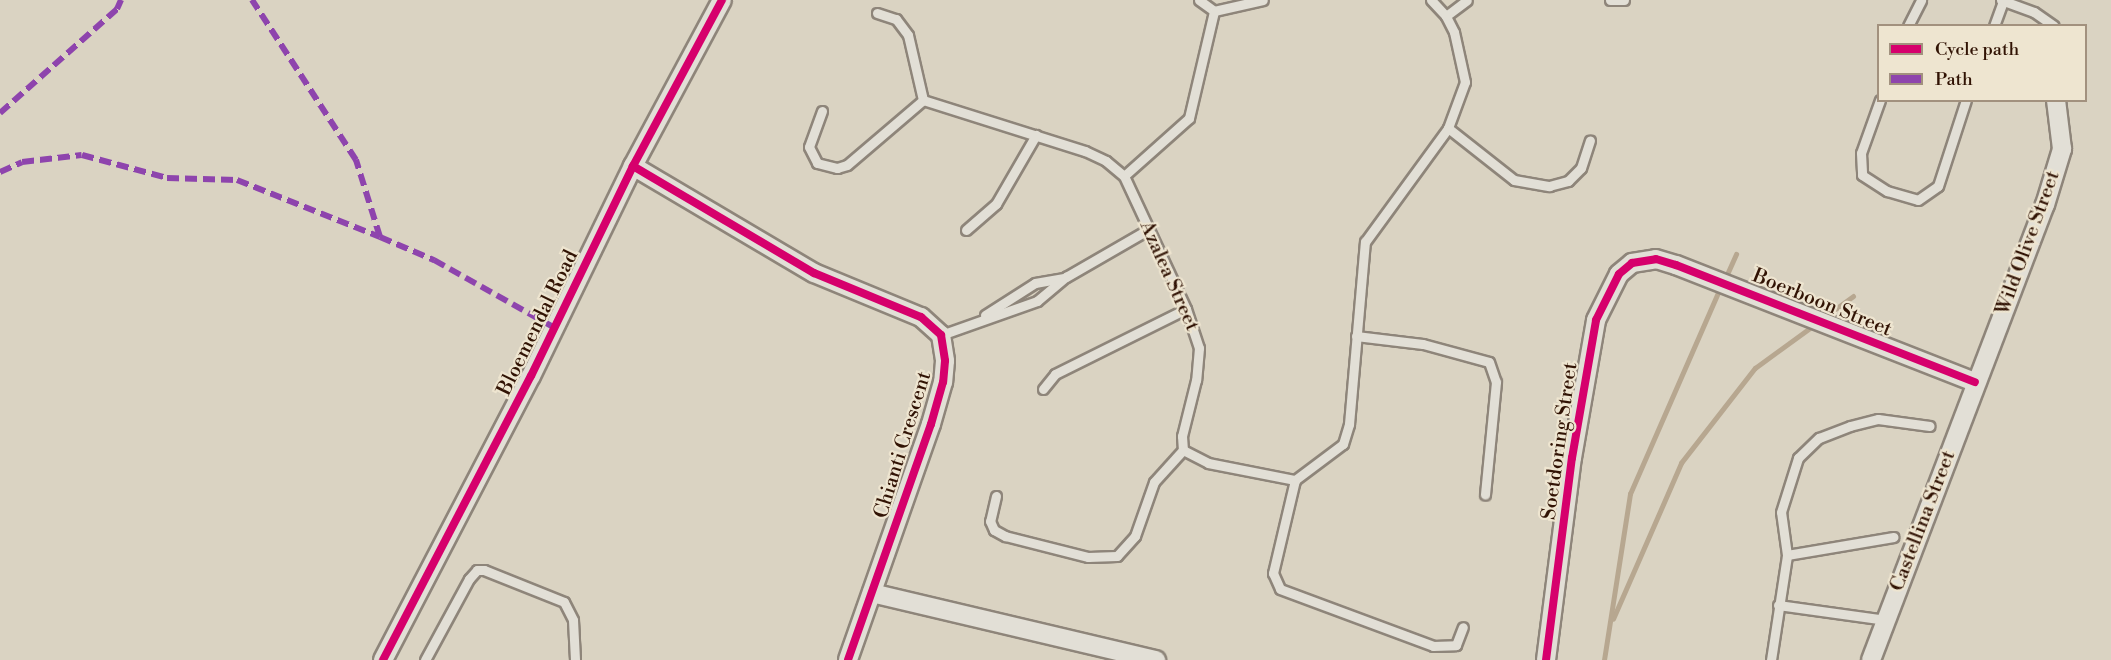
<!DOCTYPE html>
<html>
<head>
<meta charset="utf-8">
<style>
	body { margin:0 }
	#map { position:relative; width:2111px; height:660px; overflow:hidden; background:#dad3c2; font-family:"Libre Bodoni",serif }
	div>[style] { position:absolute }
	.stream>* { height:4.5px; margin:-2.25px; padding:0 2.25px; transform-origin:2.25px; border-radius:2.25px; background:#b7a790 }
	.roads { filter:drop-shadow(2px 0 #8e857a) drop-shadow(-2px 0 #8e857a) drop-shadow(0 2px #8e857a) drop-shadow(0 -2px #8e857a) }
	.service>* { height:9px; margin:-4.5px; padding:0 4.5px; transform-origin:4.5px; border-radius:4.5px; background:#e2dfd6 }
	.minor>* { height:18px; margin:-9px; padding:0 9px; transform-origin:9px; border-radius:9px; background:#e2dfd6 }
	.quiet>* { height:6px; margin-top:-3px; transform-origin:0; background:repeating-linear-gradient(90deg,#8e44ad 0 12px,transparent 0 18px) }
	.cycleway>* { height:8px; margin:-4px; padding:0 4px; transform-origin:4px; border-radius:4px; background:#d6006c }
	span { translate:-50% -50%; white-space:nowrap; text-align:center; line-height:1.15; -webkit-text-stroke:4.5px #eee5d0; paint-order:stroke }
	.street-label { font-size:20px; color:#311304 }
	.legend { position:absolute; left:1877px; top:24px; width:210px; height:78px; box-sizing:border-box; background:#eee5d0; border:2px solid #a2917e; margin:0; padding:8px 10px; list-style:none; font-size:18px; color:#311304 }
	.legend li { display:flex; align-items:center; gap:12px; height:30px }
	.legend b { width:30px; border:2px solid #a2917e }
</style>
</head>
<body>
<div id="map">
	<div class="stream">
		<i style="left:1725px;top:279px;width:27px;rotate:-66deg"></i>
		<i style="left:1823px;top:318px;width:37px;rotate:-36deg"></i>
		<i style="left:1613px;top:619px;width:170px;rotate:-66.4deg"></i>
		<i style="left:1681px;top:463px;width:120px;rotate:-52.1deg"></i>
		<i style="left:1755px;top:368px;width:73px;rotate:-36.1deg"></i>
		<i style="left:1604px;top:660px;width:168px;rotate:-81.1deg"></i>
		<i style="left:1630px;top:494px;width:227px;rotate:-66.4deg"></i>
	</div>
	<div class="roads">
		<div class="service">
			<i style="left:1199px;top:0;width:19px;rotate:36deg"></i>
			<i style="left:1610px;top:0;width:14px"></i>
			<i style="left:2001px;top:0;width:35px;rotate:20deg"></i>
			<i style="left:2034px;top:12px;width:24px;rotate:35deg"></i>
			<i style="left:1214px;top:11px;width:50px;rotate:-12.7deg"></i>
			<i style="left:877px;top:13px;width:20px;rotate:18deg"></i>
			<i style="left:896px;top:19px;width:20px;rotate:53deg"></i>
			<i style="left:908px;top:35px;width:67px;rotate:77deg"></i>
			<i style="left:1446px;top:16px;width:26px;rotate:-37deg"></i>
			<i style="left:1908px;top:26px;width:29px;rotate:-63deg"></i>
			<i style="left:1994px;top:26px;width:27px;rotate:-70deg"></i>
			<i style="left:923px;top:100px;width:170px;rotate:17.5deg"></i>
			<i style="left:1085px;top:151px;width:23px;rotate:25deg"></i>
			<i style="left:1106px;top:161px;width:23px;rotate:40deg"></i>
			<i style="left:1124px;top:176px;width:147px;rotate:65deg"></i>
			<i style="left:1186px;top:309px;width:41px;rotate:71.6deg"></i>
			<i style="left:1199px;top:348px;width:32px;rotate:95deg"></i>
			<i style="left:1196px;top:380px;width:58px;rotate:104deg"></i>
			<i style="left:1182px;top:436px;width:14px;rotate:86deg"></i>
			<i style="left:1880px;top:100px;width:56px;rotate:109.7deg"></i>
			<i style="left:1861px;top:153px;width:22px;rotate:87deg"></i>
			<i style="left:1862px;top:175px;width:30px;rotate:33deg"></i>
			<i style="left:1887px;top:191px;width:32px;rotate:16deg"></i>
			<i style="left:1918px;top:200px;width:24px;rotate:-35deg"></i>
			<i style="left:1938px;top:186px;width:90px;rotate:-72deg"></i>
			<i style="left:822px;top:111px;width:38px;rotate:110deg"></i>
			<i style="left:809px;top:147px;width:18px;rotate:63deg"></i>
			<i style="left:817px;top:163px;width:21px;rotate:14deg"></i>
			<i style="left:837px;top:168px;width:10px;rotate:-17deg"></i>
			<i style="left:847px;top:165px;width:100px;rotate:-40.5deg"></i>
			<i style="left:1448px;top:128px;width:84px;rotate:38.2deg"></i>
			<i style="left:1514px;top:180px;width:36px;rotate:10deg"></i>
			<i style="left:1549px;top:186px;width:20px;rotate:-15deg"></i>
			<i style="left:1568px;top:181px;width:18px;rotate:-45deg"></i>
			<i style="left:1581px;top:168px;width:29px;rotate:-72deg"></i>
			<i style="left:1124px;top:176px;width:87px;rotate:-41.7deg"></i>
			<i style="left:1189px;top:118px;width:110px;rotate:-76.8deg"></i>
			<i style="left:966px;top:230px;width:40px;rotate:-41deg"></i>
			<i style="left:996px;top:204px;width:80px;rotate:-59.9deg"></i>
			<i style="left:985px;top:315px;width:59px;rotate:-32.6deg"></i>
			<i style="left:1035px;top:283px;width:28px;rotate:-10deg"></i>
			<i style="left:941px;top:335px;width:102px;rotate:-19.5deg"></i>
			<i style="left:1037px;top:301px;width:38px;rotate:-40deg"></i>
			<i style="left:1066px;top:277px;width:96px;rotate:-30deg"></i>
			<i style="left:1356px;top:336px;width:67px;rotate:6.8deg"></i>
			<i style="left:1423px;top:344px;width:68px;rotate:15.3deg"></i>
			<i style="left:1489px;top:362px;width:21px;rotate:71deg"></i>
			<i style="left:1496px;top:382px;width:113px;rotate:95.6deg"></i>
			<i style="left:1043px;top:389px;width:19px;rotate:-51deg"></i>
			<i style="left:1055px;top:374px;width:146px;rotate:-26.4deg"></i>
			<i style="left:1183px;top:450px;width:28px;rotate:27deg"></i>
			<i style="left:1208px;top:463px;width:89px;rotate:11.1deg"></i>
			<i style="left:1295px;top:480px;width:60px;rotate:-36.9deg"></i>
			<i style="left:1343px;top:444px;width:21px;rotate:-73deg"></i>
			<i style="left:1349px;top:424px;width:183px;rotate:-85deg"></i>
			<i style="left:1365px;top:242px;width:141px;rotate:-53.9deg"></i>
			<i style="left:1448px;top:128px;width:49px;rotate:-69.7deg"></i>
			<i style="left:1465px;top:82px;width:51px;rotate:-102.4deg"></i>
			<i style="left:1454px;top:32px;width:18px;rotate:-117deg"></i>
			<i style="left:1446px;top:16px;width:22px;rotate:-133deg"></i>
			<i style="left:1295px;top:480px;width:96px;rotate:103.3deg"></i>
			<i style="left:1273px;top:573px;width:17px;rotate:66deg"></i>
			<i style="left:1280px;top:589px;width:163px;rotate:20.4deg"></i>
			<i style="left:1433px;top:646px;width:23px;rotate:-2deg"></i>
			<i style="left:1456px;top:645px;width:19px;rotate:-69deg"></i>
			<i style="left:996px;top:496px;width:26px;rotate:103deg"></i>
			<i style="left:990px;top:521px;width:10px;rotate:66deg"></i>
			<i style="left:994px;top:530px;width:13px;rotate:29deg"></i>
			<i style="left:1005px;top:536px;width:86px;rotate:14.2deg"></i>
			<i style="left:1088px;top:557px;width:29px;rotate:-2deg"></i>
			<i style="left:1117px;top:556px;width:27px;rotate:-48deg"></i>
			<i style="left:1135px;top:536px;width:57px;rotate:-70.6deg"></i>
			<i style="left:1154px;top:482px;width:43px;rotate:-47.8deg"></i>
			<i style="left:1787px;top:555px;width:108px;rotate:-9.6deg"></i>
			<i style="left:1778px;top:605px;width:109px;rotate:7.9deg"></i>
			<i style="left:425px;top:660px;width:92px;rotate:-61.5deg"></i>
			<i style="left:469px;top:579px;width:12px;rotate:-48deg"></i>
			<i style="left:477px;top:570px;width:7px"></i>
			<i style="left:484px;top:570px;width:86px;rotate:21.8deg"></i>
			<i style="left:564px;top:602px;width:20px;rotate:63deg"></i>
			<i style="left:573px;top:620px;width:40px;rotate:87.1deg"></i>
			<i style="left:1771px;top:660px;width:106px;rotate:-81.3deg"></i>
			<i style="left:1787px;top:555px;width:43px;rotate:-97.9deg"></i>
			<i style="left:1781px;top:512px;width:57px;rotate:-72.5deg"></i>
			<i style="left:1798px;top:458px;width:29px;rotate:-44deg"></i>
			<i style="left:1819px;top:438px;width:33px;rotate:-21deg"></i>
			<i style="left:1850px;top:426px;width:29px;rotate:-14deg"></i>
			<i style="left:1878px;top:419px;width:52px;rotate:7.7deg"></i>
		</div>
		<div class="minor">
			<i style="left:633px;top:166px;width:210px;rotate:30.6deg"></i>
			<i style="left:814px;top:273px;width:116px;rotate:22.4deg"></i>
			<i style="left:921px;top:317px;width:27px;rotate:42deg"></i>
			<i style="left:941px;top:335px;width:26px;rotate:81deg"></i>
			<i style="left:945px;top:361px;width:21px;rotate:95deg"></i>
			<i style="left:943px;top:382px;width:44px;rotate:105.9deg"></i>
			<i style="left:931px;top:424px;width:250px;rotate:109.4deg"></i>
			<i style="left:872px;top:593px;width:292px;rotate:13.3deg"></i>
			<i style="left:383px;top:660px;width:320px;rotate:-62.5deg"></i>
			<i style="left:531px;top:376px;width:233px;rotate:-64.1deg"></i>
			<i style="left:633px;top:166px;width:188px;rotate:-61.8deg"></i>
			<i style="left:1546px;top:660px;width:204px;rotate:-82.7deg"></i>
			<i style="left:1572px;top:458px;width:140px;rotate:-80.1deg"></i>
			<i style="left:1596px;top:320px;width:51px;rotate:-63.4deg"></i>
			<i style="left:1619px;top:274px;width:17px;rotate:-40deg"></i>
			<i style="left:1632px;top:263px;width:24px;rotate:-9deg"></i>
			<i style="left:1656px;top:259px;width:21px;rotate:17deg"></i>
			<i style="left:1676px;top:265px;width:321px;rotate:21.4deg"></i>
			<i style="left:1871px;top:660px;width:487px;rotate:-69.1deg"></i>
			<i style="left:2045px;top:205px;width:59px;rotate:-73.1deg"></i>
			<i style="left:2062px;top:149px;width:49px;rotate:-97deg"></i>
		</div>
	</div>
	<div class="quiet">
		<i style="left:0;top:113px;width:157px;rotate:-41.6deg"></i>
		<i style="left:117px;top:9px;width:10px;rotate:-66deg"></i>
		<i style="left:0;top:172px;width:24px;rotate:-24deg"></i>
		<i style="left:22px;top:162px;width:60px;rotate:-6.7deg"></i>
		<i style="left:82px;top:155px;width:88px;rotate:15.1deg"></i>
		<i style="left:167px;top:178px;width:70px;rotate:1.6deg"></i>
		<i style="left:237px;top:180px;width:154px;rotate:21.7deg"></i>
		<i style="left:380px;top:237px;width:81px;rotate:-107.3deg"></i>
		<i style="left:356px;top:160px;width:191px;rotate:-123deg"></i>
		<i style="left:380px;top:237px;width:59px;rotate:23.1deg"></i>
		<i style="left:434px;top:260px;width:139px;rotate:29.3deg"></i>
	</div>
	<div class="cycleway">
		<i style="left:633px;top:166px;width:210px;rotate:30.6deg"></i>
		<i style="left:814px;top:273px;width:116px;rotate:22.4deg"></i>
		<i style="left:921px;top:317px;width:27px;rotate:42deg"></i>
		<i style="left:941px;top:335px;width:26px;rotate:81deg"></i>
		<i style="left:945px;top:361px;width:21px;rotate:95deg"></i>
		<i style="left:943px;top:382px;width:44px;rotate:105.9deg"></i>
		<i style="left:931px;top:424px;width:250px;rotate:109.4deg"></i>
		<i style="left:383px;top:660px;width:320px;rotate:-62.5deg"></i>
		<i style="left:531px;top:376px;width:233px;rotate:-64.1deg"></i>
		<i style="left:633px;top:166px;width:188px;rotate:-61.8deg"></i>
		<i style="left:1546px;top:660px;width:204px;rotate:-82.7deg"></i>
		<i style="left:1572px;top:458px;width:140px;rotate:-80.1deg"></i>
		<i style="left:1596px;top:320px;width:51px;rotate:-63.4deg"></i>
		<i style="left:1619px;top:274px;width:17px;rotate:-40deg"></i>
		<i style="left:1632px;top:263px;width:24px;rotate:-9deg"></i>
		<i style="left:1656px;top:259px;width:21px;rotate:17deg"></i>
		<i style="left:1676px;top:265px;width:321px;rotate:21.4deg"></i>
	</div>
	<div class="street-label">
		<span style="left:2028px;top:243px;rotate:-70deg">Wild Olive Street</span>
		<span style="left:1169px;top:276px;rotate:66deg">Azalea Street</span>
		<span style="left:1822px;top:303px;rotate:22deg">Boerboon Street</span>
		<span style="left:538px;top:323px;rotate:-64deg">Bloemendal Road</span>
		<span style="left:1560px;top:441px;rotate:-82deg">Soetdoring Street</span>
		<span style="left:903px;top:445px;rotate:-73deg">Chianti Crescent</span>
		<span style="left:1923px;top:521px;rotate:-69deg">Castellina Street</span>
	</div>
	<ul class="legend">
	<li><b style="height:8px;background:#d6006c"></b>Cycle path</li>
	<li><b style="height:8px;background:#8e44ad"></b>Path</li>
	</ul>
</div>
</body>
</html>
